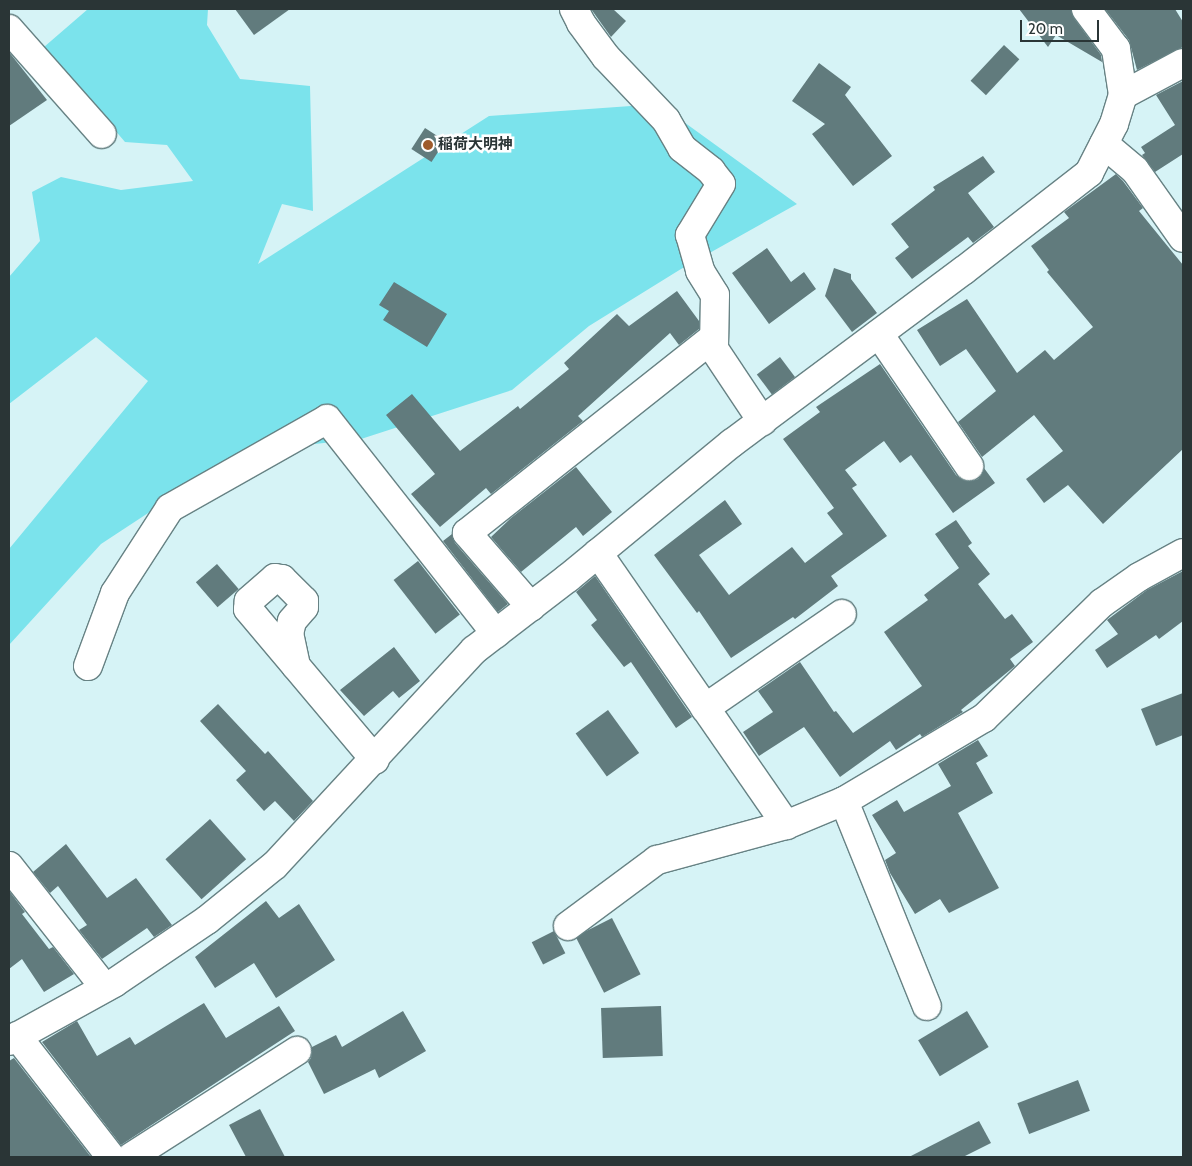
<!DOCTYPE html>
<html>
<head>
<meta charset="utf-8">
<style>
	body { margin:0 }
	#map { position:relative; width:1192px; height:1166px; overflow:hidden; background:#d6f3f6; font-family:Cabin,"Noto Sans JP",sans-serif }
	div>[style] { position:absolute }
	.green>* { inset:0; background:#7be3ec }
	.building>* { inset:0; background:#617b7d; transform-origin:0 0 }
	.roads { filter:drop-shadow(1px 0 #678284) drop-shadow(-1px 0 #678284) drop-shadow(0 1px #678284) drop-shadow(0 -1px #678284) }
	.street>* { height:28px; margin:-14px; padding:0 14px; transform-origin:14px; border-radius:14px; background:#fff }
	.dots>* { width:14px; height:14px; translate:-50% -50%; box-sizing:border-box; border:2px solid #fff; border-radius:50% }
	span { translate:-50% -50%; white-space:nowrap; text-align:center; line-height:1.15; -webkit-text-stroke:5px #fff; paint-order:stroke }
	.poi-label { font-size:15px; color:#2a3536; font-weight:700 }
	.left { translate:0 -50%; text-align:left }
	.frame { position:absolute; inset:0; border:10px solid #2a3536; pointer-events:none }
	.scale { position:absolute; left:1020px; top:20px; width:79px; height:22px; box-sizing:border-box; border:2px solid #2a3536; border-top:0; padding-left:6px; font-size:15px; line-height:18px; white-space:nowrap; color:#2a3536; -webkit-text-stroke:4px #fff; paint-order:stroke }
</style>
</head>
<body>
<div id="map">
	<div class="green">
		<i style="clip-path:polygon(88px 9px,208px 9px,207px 25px,240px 79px,310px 86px,313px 211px,282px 204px,258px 264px,489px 116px,659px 104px,797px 204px,681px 269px,589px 326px,512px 390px,361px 439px,241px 452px,101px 544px,9px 645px,9px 549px,148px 381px,96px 337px,9px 404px,9px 277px,40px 241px,32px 192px,61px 177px,121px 190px,193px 181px,167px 145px,125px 142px,44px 47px)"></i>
	</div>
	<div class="building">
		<i style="clip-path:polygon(235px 9px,290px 9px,254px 35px)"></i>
		<i style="clip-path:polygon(591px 9px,613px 9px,626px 21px,611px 37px)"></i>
		<i style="clip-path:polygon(1019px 9px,1071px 9px,1074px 18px,1101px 55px,1102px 62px,1056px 35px,1048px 47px)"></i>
		<i style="clip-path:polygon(1105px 9px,1175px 9px,1183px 22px,1183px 47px,1137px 70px,1129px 40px)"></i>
		<i style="left:1004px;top:45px;width:21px;height:49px;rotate:43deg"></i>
		<i style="clip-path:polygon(9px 52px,47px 100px,9px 126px)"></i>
		<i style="clip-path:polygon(819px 63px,851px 87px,845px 95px,892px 156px,853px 186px,812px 134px,825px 124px,792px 101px)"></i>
		<i style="clip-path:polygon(1183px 81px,1183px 154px,1155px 172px,1142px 155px,1145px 153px,1141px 147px,1175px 125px,1156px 95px)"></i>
		<i style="left:425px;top:128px;width:24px;height:25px;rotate:33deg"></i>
		<i style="clip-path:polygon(983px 156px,995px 172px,968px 193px,994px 227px,973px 243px,968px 237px,912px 279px,895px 258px,909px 247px,891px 224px,935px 190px,933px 187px)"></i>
		<i style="clip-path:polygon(1116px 174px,1123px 181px,1143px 208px,1139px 211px,1183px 265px,1183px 449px,1103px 524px,1068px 485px,1044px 503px,1026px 479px,1063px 451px,1034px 415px,982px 457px,958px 422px,996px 391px,966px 349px,940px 366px,917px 330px,967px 299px,1017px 373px,1045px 350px,1054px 360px,1093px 327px,1047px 272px,1049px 270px,1031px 246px,1069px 218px,1064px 212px)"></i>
		<i style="clip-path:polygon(767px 248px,791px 282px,804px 272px,816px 289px,769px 324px,732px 273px)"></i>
		<i style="clip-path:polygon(834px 268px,851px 274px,851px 279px,877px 313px,852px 332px,825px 296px)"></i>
		<i style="clip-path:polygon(394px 282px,447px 314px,427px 347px,383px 320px,389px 311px,379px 305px)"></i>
		<i style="clip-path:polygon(677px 291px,699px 321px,699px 329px,679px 345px,670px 333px,578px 416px,583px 421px,491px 494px,486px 488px,440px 527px,411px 494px,435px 474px,386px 415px,412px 394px,460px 451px,518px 406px,520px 409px,569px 369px,564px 363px,617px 314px,629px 326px)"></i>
		<i style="left:780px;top:357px;width:25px;height:29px;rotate:53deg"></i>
		<i style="clip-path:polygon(880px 364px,956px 475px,963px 480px,971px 481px,978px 479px,984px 468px,995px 483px,953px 513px,911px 455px,900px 463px,884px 441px,845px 470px,857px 485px,852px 488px,887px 536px,831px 576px,838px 586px,795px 619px,793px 617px,731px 658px,699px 611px,697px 613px,654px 555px,725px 500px,742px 524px,699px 555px,729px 595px,792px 547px,805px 563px,843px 534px,827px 513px,834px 508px,783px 439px,820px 412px,816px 407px)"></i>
		<i style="clip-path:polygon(576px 467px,612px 512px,583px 536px,576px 527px,521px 572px,491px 537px,511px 518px)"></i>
		<i style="clip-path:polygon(956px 520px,972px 543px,968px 546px,990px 574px,978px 584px,1005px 619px,1012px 614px,1033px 642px,1010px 659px,1015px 666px,961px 710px,963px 712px,922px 737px,920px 734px,896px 750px,890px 741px,840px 777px,804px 727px,759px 756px,743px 732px,773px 712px,758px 691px,800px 662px,834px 712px,836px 711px,853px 733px,922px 686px,884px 632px,928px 600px,924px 595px,959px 568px,935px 534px)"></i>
		<i style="clip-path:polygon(452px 534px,455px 543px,508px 604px,498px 612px,443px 541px)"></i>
		<i style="left:418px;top:561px;width:68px;height:31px;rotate:52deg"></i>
		<i style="left:217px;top:564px;width:33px;height:28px;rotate:49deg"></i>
		<i style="clip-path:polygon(1183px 571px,1183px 621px,1159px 639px,1156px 635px,1107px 668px,1095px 650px,1118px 634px,1107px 620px,1147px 590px)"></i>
		<i style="clip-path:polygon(595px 576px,692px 717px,676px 728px,631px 662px,624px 667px,591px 625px,597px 620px,576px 592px)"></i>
		<i style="clip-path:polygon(394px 647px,420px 681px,399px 698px,393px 691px,364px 716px,340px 690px)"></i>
		<i style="clip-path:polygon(1183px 693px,1183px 735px,1156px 746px,1141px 709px)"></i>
		<i style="clip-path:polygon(218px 704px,265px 754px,268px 751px,313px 801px,294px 821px,275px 801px,264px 811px,236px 780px,246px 771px,200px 721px)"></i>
		<i style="left:608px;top:710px;width:53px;height:40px;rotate:54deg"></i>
		<i style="clip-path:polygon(978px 740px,988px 756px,976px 763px,993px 793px,958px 813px,999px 888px,949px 913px,940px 899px,915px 914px,890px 873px,885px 860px,896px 853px,872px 815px,897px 800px,904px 812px,951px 786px,938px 764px)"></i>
		<i style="left:210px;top:819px;width:54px;height:60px;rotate:48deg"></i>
		<i style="clip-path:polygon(66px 844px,107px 898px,136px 878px,172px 925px,154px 937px,147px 928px,102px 959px,79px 930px,87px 925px,58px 886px,50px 893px,33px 872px)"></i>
		<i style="clip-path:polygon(10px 892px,25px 912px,22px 914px,49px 949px,53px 947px,74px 974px,44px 992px,22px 959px,9px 969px)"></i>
		<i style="clip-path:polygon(266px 901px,279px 918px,299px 904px,335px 960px,276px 998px,254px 963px,215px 988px,195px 957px)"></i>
		<i style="left:612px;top:918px;width:63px;height:41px;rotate:63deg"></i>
		<i style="left:554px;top:931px;width:25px;height:25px;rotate:63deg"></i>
		<i style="clip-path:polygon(204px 1003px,226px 1038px,279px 1006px,295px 1031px,121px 1145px,42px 1042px,77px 1021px,97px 1056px,130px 1037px,135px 1045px)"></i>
		<i style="left:661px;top:1006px;width:50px;height:60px;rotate:88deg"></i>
		<i style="clip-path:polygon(403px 1011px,426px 1051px,379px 1078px,375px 1069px,324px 1094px,308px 1062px,311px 1058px,312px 1047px,336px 1035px,342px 1047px)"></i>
		<i style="left:967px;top:1011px;width:42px;height:57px;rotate:59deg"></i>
		<i style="clip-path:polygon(14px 1058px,91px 1157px,9px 1157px,9px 1061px)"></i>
		<i style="left:1078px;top:1080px;width:33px;height:65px;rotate:69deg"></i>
		<i style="clip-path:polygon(260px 1109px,285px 1157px,246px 1157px,229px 1125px)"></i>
		<i style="clip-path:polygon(979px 1121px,991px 1143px,963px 1157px,909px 1157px)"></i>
	</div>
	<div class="roads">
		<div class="street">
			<i style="left:574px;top:9px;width:16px;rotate:63deg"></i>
			<i style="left:581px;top:23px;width:42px;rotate:53.7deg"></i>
			<i style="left:606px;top:57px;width:87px;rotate:46.4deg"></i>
			<i style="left:666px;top:120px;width:32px;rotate:60deg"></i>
			<i style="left:682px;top:148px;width:37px;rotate:38deg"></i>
			<i style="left:711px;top:171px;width:16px;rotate:52deg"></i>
			<i style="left:721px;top:184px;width:60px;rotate:121.3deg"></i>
			<i style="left:690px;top:235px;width:37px;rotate:74deg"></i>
			<i style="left:700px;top:271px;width:28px;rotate:58deg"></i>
			<i style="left:715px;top:295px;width:54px;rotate:91.1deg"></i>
			<i style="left:714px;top:349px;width:87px;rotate:56.3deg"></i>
			<i style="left:9px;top:29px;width:140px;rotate:48.5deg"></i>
			<i style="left:1123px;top:95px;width:68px;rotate:-28.1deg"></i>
			<i style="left:1104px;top:144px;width:40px;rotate:40deg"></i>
			<i style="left:1135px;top:170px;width:83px;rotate:54.8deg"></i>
			<i style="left:879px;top:334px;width:160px;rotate:55.7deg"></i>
			<i style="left:598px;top:553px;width:331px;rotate:55.3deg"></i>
			<i style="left:786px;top:825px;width:63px;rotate:-22.5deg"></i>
			<i style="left:844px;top:801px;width:163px;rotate:-30.7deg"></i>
			<i style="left:984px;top:718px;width:165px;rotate:-44.3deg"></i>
			<i style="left:1102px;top:603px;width:45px;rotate:-35.1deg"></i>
			<i style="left:1139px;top:577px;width:50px;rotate:-28.6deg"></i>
			<i style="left:531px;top:607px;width:98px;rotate:-130.9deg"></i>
			<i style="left:467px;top:533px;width:315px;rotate:-38.4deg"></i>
			<i style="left:88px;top:666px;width:78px;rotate:-69.7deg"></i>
			<i style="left:115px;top:593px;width:101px;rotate:-57.1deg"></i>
			<i style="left:170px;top:508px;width:180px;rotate:-29.5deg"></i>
			<i style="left:327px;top:419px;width:273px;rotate:51.8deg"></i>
			<i style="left:296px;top:666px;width:33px;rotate:-102deg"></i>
			<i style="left:289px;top:634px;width:13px;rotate:-77deg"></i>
			<i style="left:292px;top:621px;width:18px;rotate:-49deg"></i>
			<i style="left:304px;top:607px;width:6px;rotate:-90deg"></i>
			<i style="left:304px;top:601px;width:31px;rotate:-135deg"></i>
			<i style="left:282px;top:579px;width:7px;rotate:-172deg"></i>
			<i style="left:275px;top:578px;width:35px;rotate:139deg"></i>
			<i style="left:249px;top:601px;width:8px;rotate:97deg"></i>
			<i style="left:248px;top:609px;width:197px;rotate:49.9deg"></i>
			<i style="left:705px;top:708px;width:166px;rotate:-34.5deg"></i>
			<i style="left:844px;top:801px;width:221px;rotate:68deg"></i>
			<i style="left:9px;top:866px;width:155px;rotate:51.8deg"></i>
			<i style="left:568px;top:926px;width:111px;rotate:-36.6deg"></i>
			<i style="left:657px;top:860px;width:134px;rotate:-15.2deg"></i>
			<i style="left:17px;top:1036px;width:153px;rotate:52.2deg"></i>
			<i style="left:9px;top:1041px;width:120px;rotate:-28.9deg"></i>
			<i style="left:114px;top:983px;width:112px;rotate:-34.1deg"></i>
			<i style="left:207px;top:920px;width:87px;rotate:-39deg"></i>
			<i style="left:275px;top:865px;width:293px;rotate:-47.2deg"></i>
			<i style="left:474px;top:650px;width:118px;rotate:-37.5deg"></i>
			<i style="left:568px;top:578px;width:212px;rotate:-39.5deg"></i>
			<i style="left:732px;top:443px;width:288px;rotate:-36.7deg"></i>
			<i style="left:963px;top:271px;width:160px;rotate:-37.9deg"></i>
			<i style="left:1089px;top:173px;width:55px;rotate:-63deg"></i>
			<i style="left:1114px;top:124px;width:30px;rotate:-73deg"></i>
			<i style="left:1123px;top:95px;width:47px;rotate:-98.7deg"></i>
			<i style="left:1116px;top:49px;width:50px;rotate:-126.9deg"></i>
			<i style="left:131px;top:1157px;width:197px;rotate:-32.6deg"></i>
		</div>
	</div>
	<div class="dots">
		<i style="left:428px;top:145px;background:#9e5b2c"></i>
	</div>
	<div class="poi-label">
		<span class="left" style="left:438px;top:145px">稲荷大明神</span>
	</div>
	<div class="frame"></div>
	<div class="scale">20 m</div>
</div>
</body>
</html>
